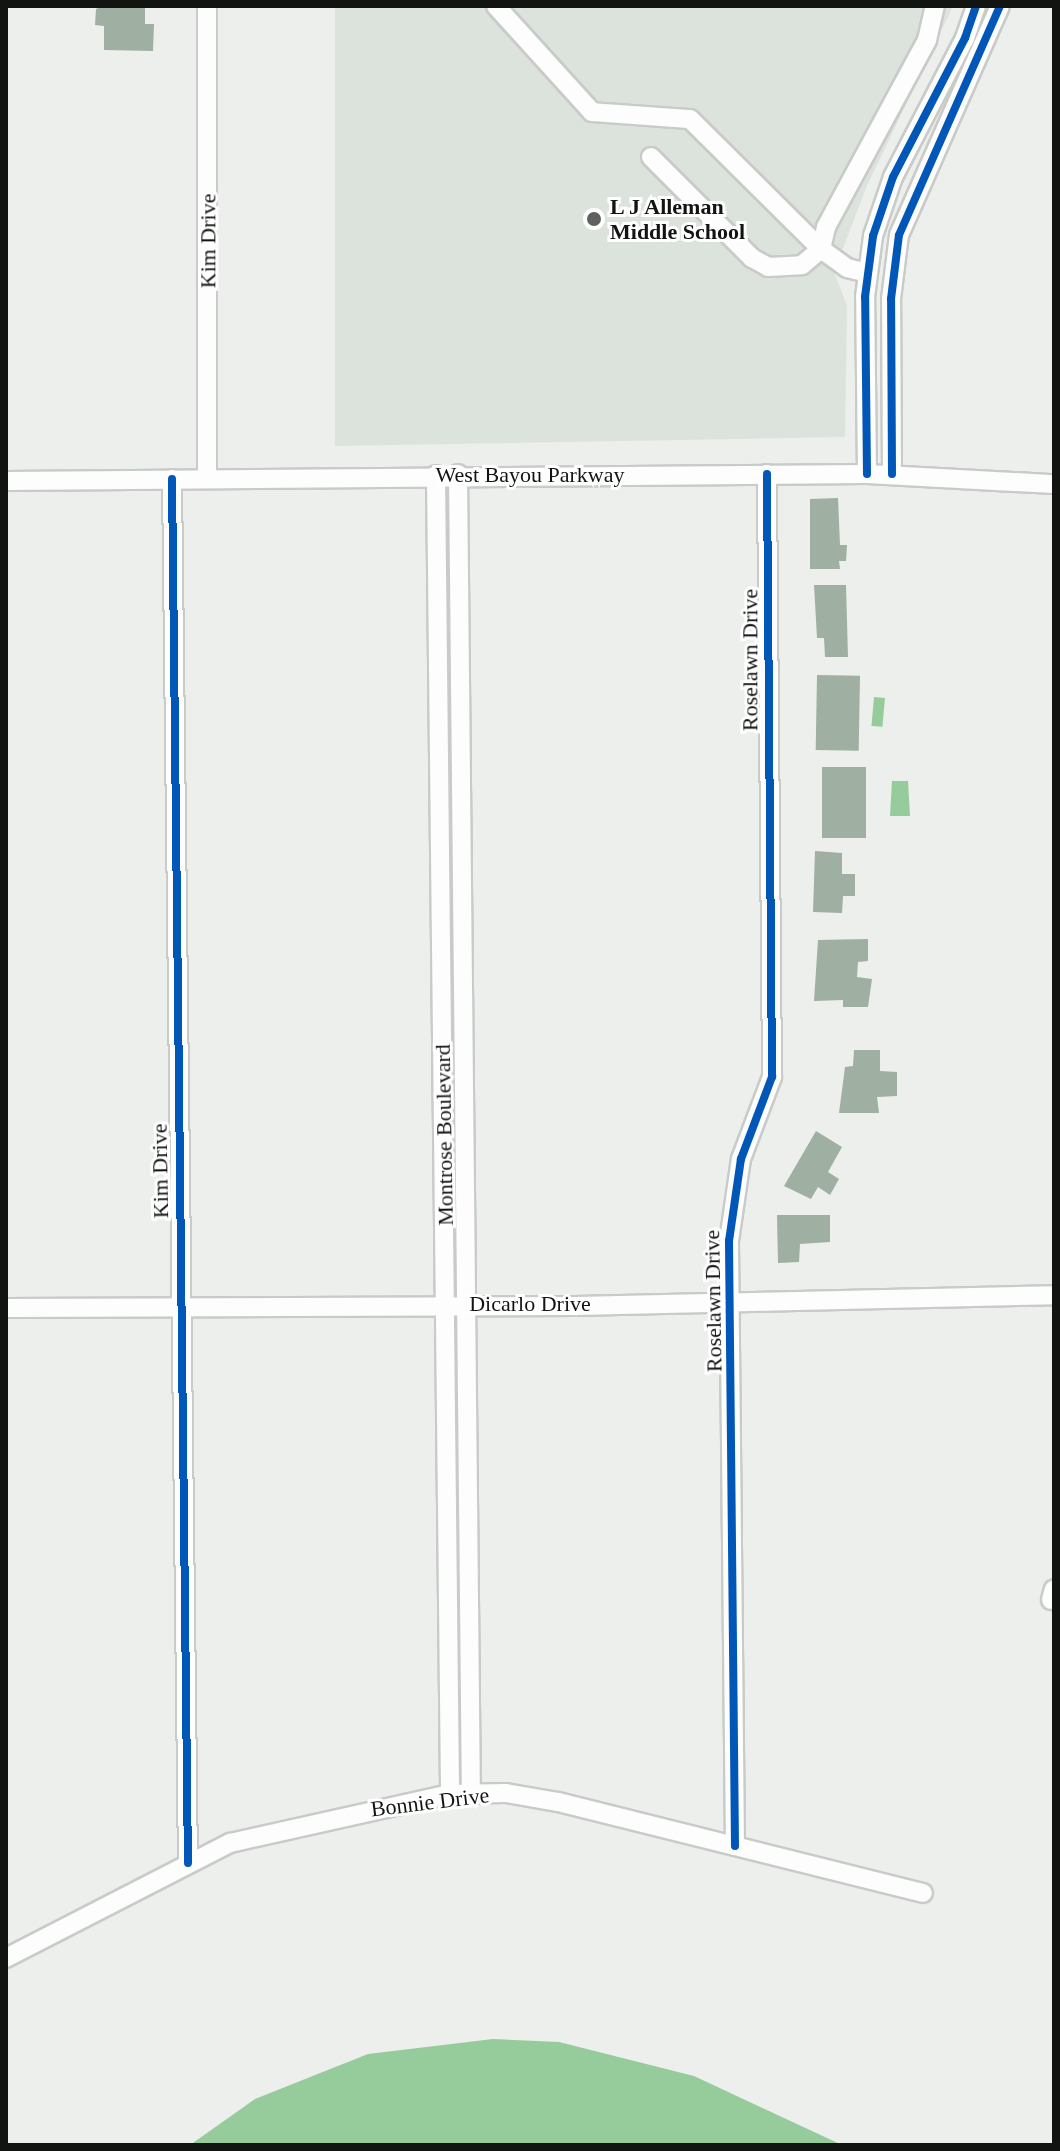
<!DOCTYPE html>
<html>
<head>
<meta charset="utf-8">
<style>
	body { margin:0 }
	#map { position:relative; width:1060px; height:2151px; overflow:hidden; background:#ecefec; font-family:"Times New Roman",serif }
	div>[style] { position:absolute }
	.built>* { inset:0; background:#dce3dc }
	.water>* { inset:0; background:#96cb9c; transform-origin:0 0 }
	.building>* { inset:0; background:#9fafa1; transform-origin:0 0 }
	.roads { filter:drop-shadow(2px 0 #c8cbc8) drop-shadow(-2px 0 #c8cbc8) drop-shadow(0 2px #c8cbc8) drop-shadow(0 -2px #c8cbc8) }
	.minor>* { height:18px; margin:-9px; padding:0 9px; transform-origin:9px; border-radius:9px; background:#fcfdfc }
	.cycleway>* { height:8px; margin:-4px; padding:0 4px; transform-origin:4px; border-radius:4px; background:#0057b8 }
	.dots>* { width:22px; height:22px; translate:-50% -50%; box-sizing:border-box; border:4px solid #fff; border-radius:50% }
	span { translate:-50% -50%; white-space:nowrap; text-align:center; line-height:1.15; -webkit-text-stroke:6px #fff; paint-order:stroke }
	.poi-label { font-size:22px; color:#121412; font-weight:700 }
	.left { translate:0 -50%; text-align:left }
	.street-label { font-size:22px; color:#121412 }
	.frame { position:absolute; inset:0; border:8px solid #121412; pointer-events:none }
</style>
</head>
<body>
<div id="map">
	<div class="built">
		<i style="clip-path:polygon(335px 6px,953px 6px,866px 188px,834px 272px,847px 306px,845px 437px,335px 446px)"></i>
	</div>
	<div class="water">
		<i style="left:874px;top:697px;width:11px;height:29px;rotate:5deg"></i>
		<i style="clip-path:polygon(892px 781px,908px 781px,910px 816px,890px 816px)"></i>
		<i style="clip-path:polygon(493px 2039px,559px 2042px,694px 2076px,842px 2145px,190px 2145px,255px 2099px,368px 2054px)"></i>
	</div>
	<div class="building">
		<i style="clip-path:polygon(103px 6px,145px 6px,145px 24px,154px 24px,153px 51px,104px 50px,104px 26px,95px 25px,96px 9px)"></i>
		<i style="clip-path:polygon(838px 498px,840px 545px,847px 545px,846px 561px,839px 561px,840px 569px,810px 569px,810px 499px)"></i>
		<i style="clip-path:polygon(814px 585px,846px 585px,848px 657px,825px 657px,824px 638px,817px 638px)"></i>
		<i style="left:817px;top:675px;width:43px;height:75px;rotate:1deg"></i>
		<i style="left:822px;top:767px;width:44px;height:71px"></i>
		<i style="clip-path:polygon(815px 851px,842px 853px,842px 874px,855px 874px,855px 896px,843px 896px,842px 913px,813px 912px)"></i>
		<i style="clip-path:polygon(868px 939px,868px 961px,858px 962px,857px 977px,872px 979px,868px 1007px,843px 1007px,843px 1000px,814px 1001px,818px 940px)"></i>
		<i style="clip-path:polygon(854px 1050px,880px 1050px,880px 1071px,897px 1072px,897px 1096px,877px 1097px,879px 1113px,839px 1113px,845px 1067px,853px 1066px)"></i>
		<i style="clip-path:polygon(816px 1131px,842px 1147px,828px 1172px,839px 1179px,830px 1195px,818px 1187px,811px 1199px,784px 1186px)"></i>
		<i style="clip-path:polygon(777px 1215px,830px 1215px,830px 1242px,800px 1244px,799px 1262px,778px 1263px)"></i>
	</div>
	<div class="roads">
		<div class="minor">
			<i style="left:496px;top:6px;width:143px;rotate:47.8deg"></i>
			<i style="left:592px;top:112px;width:98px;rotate:4.1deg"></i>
			<i style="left:690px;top:119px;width:185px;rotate:44.8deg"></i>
			<i style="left:821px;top:249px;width:32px;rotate:36deg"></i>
			<i style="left:847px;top:268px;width:21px;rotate:14deg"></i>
			<i style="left:651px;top:157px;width:143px;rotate:45deg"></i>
			<i style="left:752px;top:258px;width:18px;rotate:29deg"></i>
			<i style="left:768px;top:267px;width:34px;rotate:-3deg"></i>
			<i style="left:802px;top:265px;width:25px;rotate:-40deg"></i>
			<i style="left:821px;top:249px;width:23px;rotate:-77deg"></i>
			<i style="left:826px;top:227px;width:213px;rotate:-61.6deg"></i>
			<i style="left:927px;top:40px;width:35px;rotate:-77deg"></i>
			<i style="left:458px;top:474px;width:1319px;rotate:89.44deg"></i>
			<i style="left:867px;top:474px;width:177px;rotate:-90.6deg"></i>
			<i style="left:865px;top:297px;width:62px;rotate:-82.5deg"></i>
			<i style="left:873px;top:236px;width:62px;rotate:-71.3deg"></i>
			<i style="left:893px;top:177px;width:157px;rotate:-62.6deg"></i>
			<i style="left:965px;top:38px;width:34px;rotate:-71deg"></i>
			<i style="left:892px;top:474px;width:175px;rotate:-90.3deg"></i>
			<i style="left:891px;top:299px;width:64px;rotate:-82.9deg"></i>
			<i style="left:899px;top:235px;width:250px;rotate:-66.2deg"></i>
			<i style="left:436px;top:475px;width:1319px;rotate:89.39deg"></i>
			<i style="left:207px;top:477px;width:471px;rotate:-90deg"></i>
			<i style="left:172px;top:479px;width:1384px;rotate:89.34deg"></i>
			<i style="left:6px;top:481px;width:861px;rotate:-0.47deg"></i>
			<i style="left:867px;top:474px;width:187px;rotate:3.1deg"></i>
			<i style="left:6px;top:1308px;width:570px;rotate:-0.2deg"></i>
			<i style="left:576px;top:1306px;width:478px;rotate:-1.3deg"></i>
			<i style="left:1051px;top:1600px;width:11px;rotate:-75deg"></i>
			<i style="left:735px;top:1846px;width:605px;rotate:-90.57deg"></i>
			<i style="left:729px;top:1241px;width:83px;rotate:-81.7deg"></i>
			<i style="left:741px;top:1159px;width:88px;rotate:-69.3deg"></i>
			<i style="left:772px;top:1077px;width:603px;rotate:-90.48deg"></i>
			<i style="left:6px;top:1958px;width:252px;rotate:-27.2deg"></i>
			<i style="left:230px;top:1843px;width:225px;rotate:-12.6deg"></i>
			<i style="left:450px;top:1794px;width:56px;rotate:-1deg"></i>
			<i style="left:506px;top:1793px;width:53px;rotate:9.8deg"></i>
			<i style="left:558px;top:1802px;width:376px;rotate:14deg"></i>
		</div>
	</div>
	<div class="cycleway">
		<i style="left:867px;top:474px;width:177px;rotate:-90.6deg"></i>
		<i style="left:865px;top:297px;width:62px;rotate:-82.5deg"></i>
		<i style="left:873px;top:236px;width:62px;rotate:-71.3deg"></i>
		<i style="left:893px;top:177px;width:157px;rotate:-62.6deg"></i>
		<i style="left:965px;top:38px;width:34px;rotate:-71deg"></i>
		<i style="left:892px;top:474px;width:175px;rotate:-90.3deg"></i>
		<i style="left:891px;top:299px;width:64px;rotate:-82.9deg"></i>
		<i style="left:899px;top:235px;width:250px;rotate:-66.2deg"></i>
		<i style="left:172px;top:479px;width:1384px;rotate:89.34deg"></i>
		<i style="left:735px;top:1846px;width:605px;rotate:-90.57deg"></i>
		<i style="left:729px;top:1241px;width:83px;rotate:-81.7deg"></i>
		<i style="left:741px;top:1159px;width:88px;rotate:-69.3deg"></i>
		<i style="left:772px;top:1077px;width:603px;rotate:-90.48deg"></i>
	</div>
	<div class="dots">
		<i style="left:594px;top:219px;background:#5e615e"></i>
	</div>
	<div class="poi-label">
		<span class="left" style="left:610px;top:219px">L J Alleman<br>Middle School</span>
	</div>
	<div class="street-label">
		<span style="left:208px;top:241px;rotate:-90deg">Kim Drive</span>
		<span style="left:530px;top:475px">West Bayou Parkway</span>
		<span style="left:750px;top:660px;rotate:-90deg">Roselawn Drive</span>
		<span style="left:444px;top:1135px;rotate:-91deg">Montrose Boulevard</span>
		<span style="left:160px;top:1171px;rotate:-91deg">Kim Drive</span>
		<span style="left:713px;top:1301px;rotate:-91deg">Roselawn Drive</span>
		<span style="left:530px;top:1304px">Dicarlo Drive</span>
		<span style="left:430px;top:1802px;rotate:-7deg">Bonnie Drive</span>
	</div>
	<div class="frame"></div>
</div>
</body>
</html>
